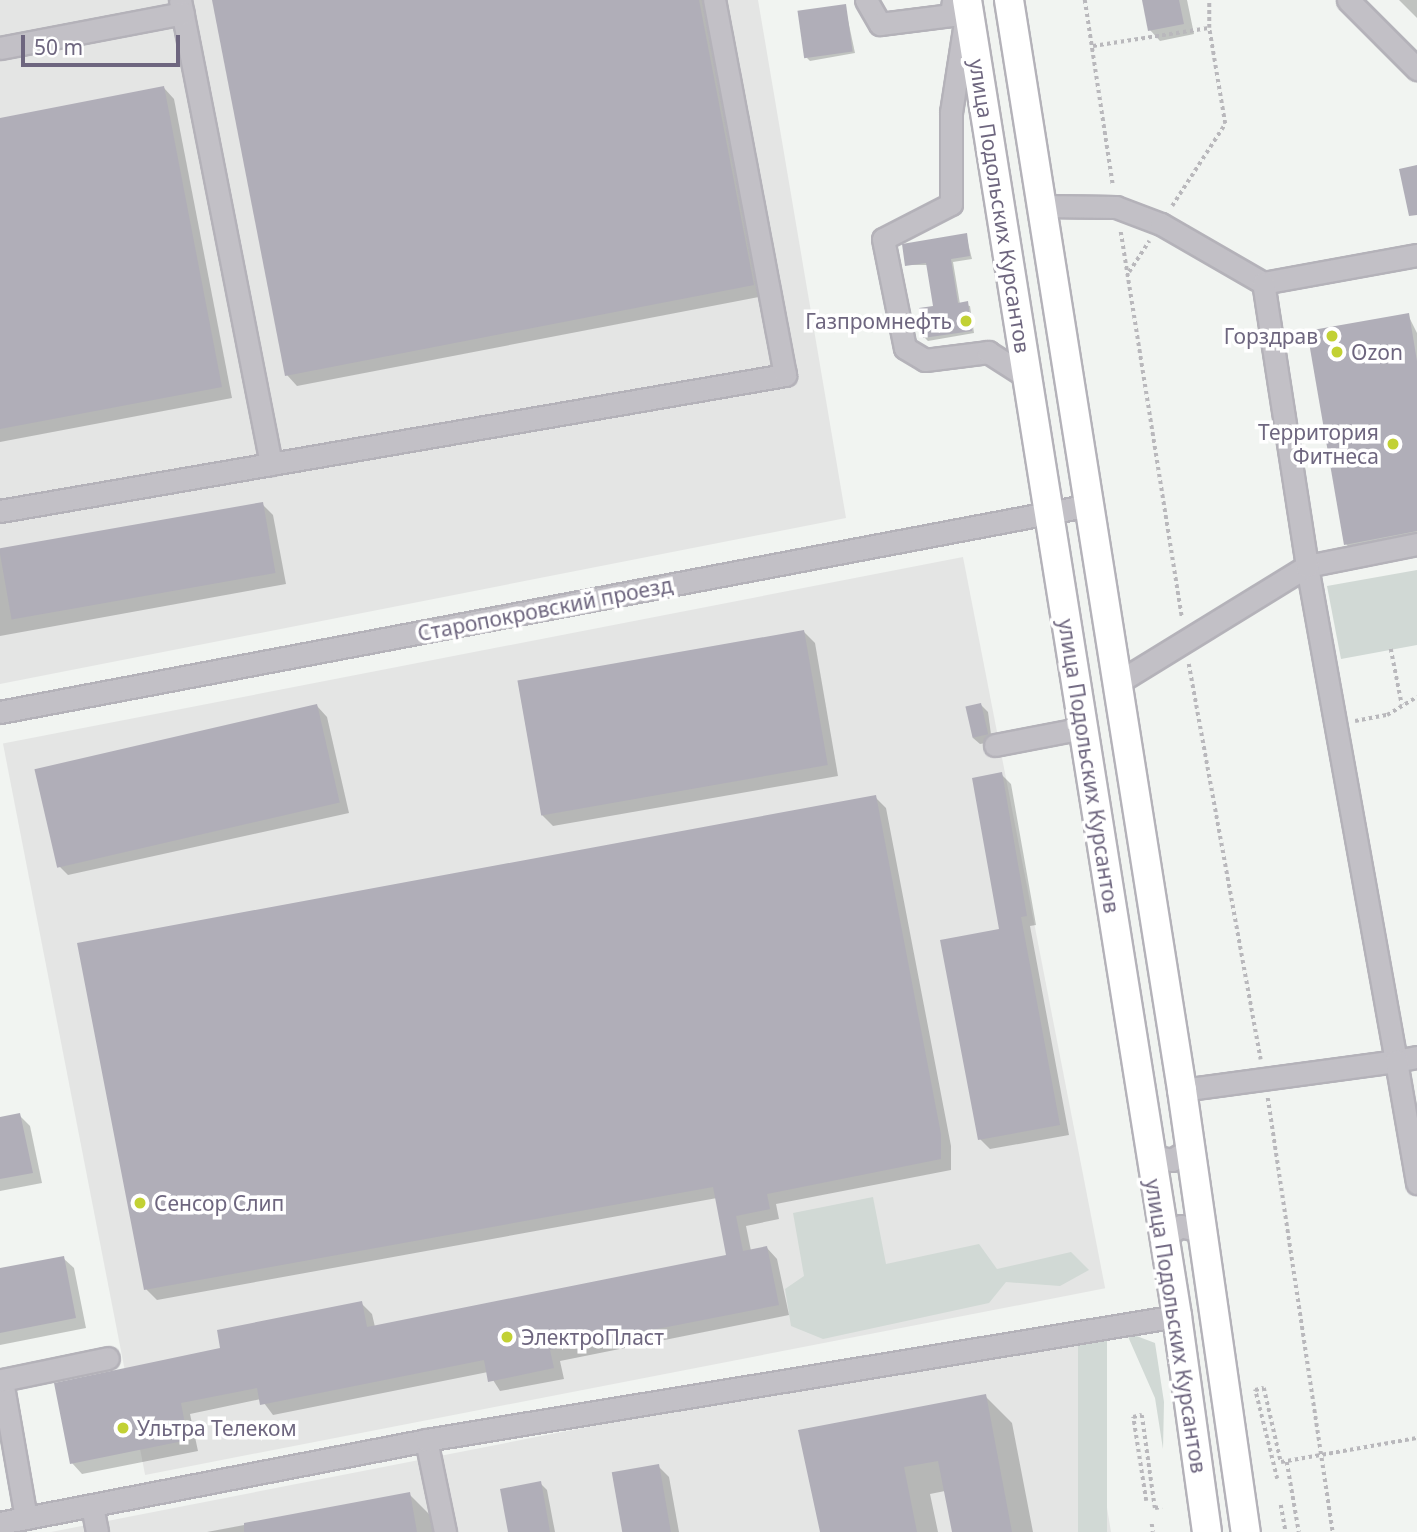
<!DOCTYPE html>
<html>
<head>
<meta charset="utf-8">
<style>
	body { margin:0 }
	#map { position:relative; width:1417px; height:1532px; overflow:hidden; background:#f1f4f1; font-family:"Noto Sans",sans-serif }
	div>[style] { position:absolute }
	.built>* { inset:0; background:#e4e5e4; transform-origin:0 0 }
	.green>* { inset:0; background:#d1d9d5; transform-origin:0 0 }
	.shadow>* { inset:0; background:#0003 }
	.building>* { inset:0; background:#b0aeb8; transform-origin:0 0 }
	.path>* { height:3.5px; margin-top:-1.75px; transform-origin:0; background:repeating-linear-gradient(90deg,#b9b8bc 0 3.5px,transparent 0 7px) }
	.roads { filter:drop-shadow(2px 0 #b4b2b9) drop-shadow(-2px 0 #b4b2b9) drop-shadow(0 2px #b4b2b9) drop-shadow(0 -2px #b4b2b9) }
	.minor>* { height:21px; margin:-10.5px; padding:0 10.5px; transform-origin:10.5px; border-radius:10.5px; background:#c2c0c6 }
	.major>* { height:28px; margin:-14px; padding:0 14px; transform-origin:14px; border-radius:14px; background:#fff }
	.dots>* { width:19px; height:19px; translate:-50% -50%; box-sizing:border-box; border:4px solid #fff; border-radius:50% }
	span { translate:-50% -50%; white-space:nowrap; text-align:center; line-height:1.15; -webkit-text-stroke:7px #fff; paint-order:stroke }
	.street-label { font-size:21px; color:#6e667f }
	.poi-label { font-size:21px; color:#6e667f }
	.right { translate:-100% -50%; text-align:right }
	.left { translate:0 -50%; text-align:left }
	.scale { position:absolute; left:21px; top:35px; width:159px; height:32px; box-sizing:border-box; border:4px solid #6e667f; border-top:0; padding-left:9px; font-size:21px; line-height:24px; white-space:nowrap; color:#6e667f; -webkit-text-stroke:5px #fff; paint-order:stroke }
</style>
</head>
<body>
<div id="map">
	<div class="built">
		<i style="clip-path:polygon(0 0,758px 0,846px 518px,0 684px)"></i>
		<i style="left:963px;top:557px;width:745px;height:978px;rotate:79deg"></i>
		<i style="clip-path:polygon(1078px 1331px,1111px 1532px,51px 1532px)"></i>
	</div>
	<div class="green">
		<i style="clip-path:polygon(1417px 570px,1417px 645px,1341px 659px,1327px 586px)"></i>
		<i style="clip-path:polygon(873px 1197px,886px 1264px,979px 1244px,997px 1269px,1071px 1252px,1089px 1270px,1060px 1286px,1006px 1282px,989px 1303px,823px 1339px,791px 1326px,785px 1289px,804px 1276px,793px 1213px)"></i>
		<i style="left:1078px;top:1331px;width:29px;height:204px"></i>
		<i style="clip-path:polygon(1126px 1332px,1155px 1343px,1164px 1402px,1163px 1449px,1155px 1398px)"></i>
	</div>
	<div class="shadow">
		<i style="clip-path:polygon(213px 0,706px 0,764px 296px,297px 386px,287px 375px)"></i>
		<i style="clip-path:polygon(1144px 0,1187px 0,1194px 34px,1160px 41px,1150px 30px)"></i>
		<i style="clip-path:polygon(1399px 0,1417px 0,1417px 18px)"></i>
		<i style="clip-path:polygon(845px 6px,855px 53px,810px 61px,807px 58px)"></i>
		<i style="clip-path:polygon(164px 88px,174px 99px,232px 398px,0 442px,0 119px)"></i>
		<i style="clip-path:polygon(966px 235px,972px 259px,953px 262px,960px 304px,970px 306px,974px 333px,928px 341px,925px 338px,935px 307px,929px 265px,907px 265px)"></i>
		<i style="clip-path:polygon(1408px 315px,1417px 333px,1417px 538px,1353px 551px,1346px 544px)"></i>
		<i style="clip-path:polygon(262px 504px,273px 515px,286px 584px,0 636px,0 552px)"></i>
		<i style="clip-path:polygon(804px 632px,815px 643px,838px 776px,553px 826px,542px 815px)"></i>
		<i style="clip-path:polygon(981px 705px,988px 712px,992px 742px,980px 744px,973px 738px)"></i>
		<i style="clip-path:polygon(317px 706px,327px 717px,349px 813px,68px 875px,58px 865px)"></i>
		<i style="clip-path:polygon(1001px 774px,1011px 784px,1036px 925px,1030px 926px,1069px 1135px,990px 1149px,980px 1139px,1001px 931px)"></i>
		<i style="clip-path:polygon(875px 797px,886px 808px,951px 1146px,951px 1170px,776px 1204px,779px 1219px,746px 1226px,751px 1251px,767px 1248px,777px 1259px,789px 1315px,560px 1361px,564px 1379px,500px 1391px,488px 1372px,273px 1415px,261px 1399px,190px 1414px,198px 1451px,82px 1474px,72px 1463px,222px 1350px,361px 1303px,372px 1314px,375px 1327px,728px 1257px,717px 1198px,157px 1300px,146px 1289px)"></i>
		<i style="clip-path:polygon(19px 1115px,30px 1126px,42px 1183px,0 1191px,0 1119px)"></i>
		<i style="clip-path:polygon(63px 1258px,74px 1268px,86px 1328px,0 1345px,0 1270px)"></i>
		<i style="clip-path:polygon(985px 1396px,1012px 1423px,1033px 1532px,953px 1532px,945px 1491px,930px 1494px,938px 1532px,820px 1532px)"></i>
		<i style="clip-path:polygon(658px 1466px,669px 1477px,679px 1532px,625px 1532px)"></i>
		<i style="clip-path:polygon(540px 1483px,547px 1490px,555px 1532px,510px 1532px)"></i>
		<i style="clip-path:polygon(409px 1494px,431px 1516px,434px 1532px,207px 1532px)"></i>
	</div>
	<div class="building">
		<i style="clip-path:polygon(212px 0,699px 0,754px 285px,285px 376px)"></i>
		<i style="clip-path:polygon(1142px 0,1179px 0,1184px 24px,1148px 31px)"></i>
		<i style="left:846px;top:4px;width:48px;height:49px;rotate:82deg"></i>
		<i style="clip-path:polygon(164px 86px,222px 387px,0 429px,0 118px)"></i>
		<i style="clip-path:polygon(1417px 165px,1417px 215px,1409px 216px,1399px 169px)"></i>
		<i style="clip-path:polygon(967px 233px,970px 256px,951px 259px,958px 303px,968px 301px,972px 331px,923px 338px,919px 308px,933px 306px,926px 263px,905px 266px,902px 244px)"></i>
		<i style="clip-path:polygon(1409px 313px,1417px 361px,1417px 531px,1344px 545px,1307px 331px)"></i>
		<i style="left:263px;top:502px;width:72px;height:268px;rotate:80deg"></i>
		<i style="left:804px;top:630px;width:137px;height:291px;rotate:80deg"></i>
		<i style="left:981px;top:703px;width:32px;height:16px;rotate:77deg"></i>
		<i style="left:317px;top:704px;width:101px;height:290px;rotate:77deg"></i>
		<i style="clip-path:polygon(1002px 772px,1027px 916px,1021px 917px,1060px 1125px,978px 1140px,940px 940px,999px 929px,972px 778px)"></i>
		<i style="clip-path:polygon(876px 795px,941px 1134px,941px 1159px,767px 1194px,770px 1209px,736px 1216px,743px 1251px,767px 1246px,779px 1305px,550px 1350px,554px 1368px,488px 1382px,484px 1360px,260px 1405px,257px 1388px,181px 1403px,188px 1440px,70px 1464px,54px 1383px,220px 1348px,217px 1330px,362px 1301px,367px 1327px,726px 1255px,713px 1187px,144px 1290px,77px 943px)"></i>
		<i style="clip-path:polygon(20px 1113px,33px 1173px,0 1179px,0 1117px)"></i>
		<i style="clip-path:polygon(64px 1256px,76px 1318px,0 1333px,0 1268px)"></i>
		<i style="clip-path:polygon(986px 1394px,1012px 1532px,952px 1532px,938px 1461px,904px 1467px,917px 1532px,820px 1532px,798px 1430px)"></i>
		<i style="left:659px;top:1464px;width:69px;height:48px;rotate:80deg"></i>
		<i style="clip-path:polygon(541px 1481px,550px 1532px,508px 1532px,500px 1489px)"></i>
		<i style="clip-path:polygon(410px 1492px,417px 1532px,244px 1532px,244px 1523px)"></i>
	</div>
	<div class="path">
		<i style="left:1085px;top:0;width:188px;rotate:81.4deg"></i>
		<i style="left:1093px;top:46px;width:117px;rotate:-8.8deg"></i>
		<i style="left:1209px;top:28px;width:28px;rotate:-90deg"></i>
		<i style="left:1172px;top:206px;width:98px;rotate:-57.1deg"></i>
		<i style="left:1225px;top:124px;width:97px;rotate:-99.5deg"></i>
		<i style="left:1121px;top:232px;width:391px;rotate:81deg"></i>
		<i style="left:1129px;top:272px;width:37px;rotate:-57deg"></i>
		<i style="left:1391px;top:649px;width:57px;rotate:78.9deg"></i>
		<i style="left:1189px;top:664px;width:402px;rotate:79.7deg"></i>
		<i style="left:1355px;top:721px;width:33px;rotate:-11deg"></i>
		<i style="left:1387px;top:715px;width:35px;rotate:-31deg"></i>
		<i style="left:1268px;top:1098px;width:439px;rotate:81.5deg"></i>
		<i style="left:1287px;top:1462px;width:71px;rotate:80.3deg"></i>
		<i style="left:1277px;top:1479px;width:92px;rotate:-103.9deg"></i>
		<i style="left:1255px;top:1390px;width:9px;rotate:-13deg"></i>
		<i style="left:1264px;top:1388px;width:76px;rotate:77.1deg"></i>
		<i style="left:1281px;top:1462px;width:138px;rotate:-10deg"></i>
		<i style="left:1146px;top:1501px;width:85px;rotate:-98.8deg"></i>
		<i style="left:1133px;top:1417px;width:9px;rotate:-13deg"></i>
		<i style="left:1142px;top:1415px;width:94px;rotate:82deg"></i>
		<i style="left:1155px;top:1508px;width:7px;rotate:-8deg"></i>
		<i style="left:1281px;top:1505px;width:27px;rotate:80deg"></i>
		<i style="left:1152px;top:1524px;width:8px;rotate:83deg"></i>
	</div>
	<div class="roads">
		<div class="minor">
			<i style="left:180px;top:0;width:473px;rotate:78.9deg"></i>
			<i style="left:866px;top:0;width:28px;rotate:60deg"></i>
			<i style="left:880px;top:24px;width:72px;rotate:-7.2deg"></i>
			<i style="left:951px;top:15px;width:15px;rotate:-82deg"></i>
			<i style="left:1348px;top:0;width:98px;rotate:45deg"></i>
			<i style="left:965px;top:22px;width:91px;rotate:98.8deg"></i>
			<i style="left:951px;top:112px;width:92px;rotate:90deg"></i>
			<i style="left:951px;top:204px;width:76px;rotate:152.8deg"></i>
			<i style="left:883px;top:239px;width:111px;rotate:78.6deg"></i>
			<i style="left:905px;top:348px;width:23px;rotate:31deg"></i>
			<i style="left:925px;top:360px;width:64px;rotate:-7.2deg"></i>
			<i style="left:988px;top:352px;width:46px;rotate:32.7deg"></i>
			<i style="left:0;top:48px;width:186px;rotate:-10.8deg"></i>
			<i style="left:1043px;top:206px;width:73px;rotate:0.8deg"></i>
			<i style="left:1116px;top:207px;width:48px;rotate:20.7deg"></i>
			<i style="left:1161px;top:224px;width:118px;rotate:30deg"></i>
			<i style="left:1263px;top:283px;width:157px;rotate:-10.3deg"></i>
			<i style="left:0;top:511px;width:797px;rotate:-9.83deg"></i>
			<i style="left:785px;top:375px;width:382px;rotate:-100.7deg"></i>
			<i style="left:1417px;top:544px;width:112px;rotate:168.7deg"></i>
			<i style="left:1307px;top:566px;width:503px;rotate:79.81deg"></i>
			<i style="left:1396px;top:1061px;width:21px;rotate:-11deg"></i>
			<i style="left:1117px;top:683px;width:223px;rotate:-31.6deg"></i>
			<i style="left:1307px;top:566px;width:286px;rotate:-98.8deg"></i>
			<i style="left:0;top:712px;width:1109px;rotate:-10.75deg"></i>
			<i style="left:995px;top:745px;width:90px;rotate:-10.9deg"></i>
			<i style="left:1182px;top:1090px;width:216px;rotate:-7.7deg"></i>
			<i style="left:1396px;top:1061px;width:124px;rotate:80.2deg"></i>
			<i style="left:1148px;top:1143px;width:17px;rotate:57deg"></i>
			<i style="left:1157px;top:1157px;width:15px;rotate:11deg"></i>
			<i style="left:1172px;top:1160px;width:15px;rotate:-32deg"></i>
			<i style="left:1185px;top:1152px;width:15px;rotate:-79deg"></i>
			<i style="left:1165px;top:1249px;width:15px;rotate:-79deg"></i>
			<i style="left:1168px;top:1234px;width:15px;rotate:-32deg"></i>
			<i style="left:1181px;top:1226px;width:16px;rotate:15deg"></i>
			<i style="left:1196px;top:1230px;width:14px;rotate:56deg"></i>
			<i style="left:426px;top:1440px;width:94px;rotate:78.3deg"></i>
			<i style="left:92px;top:1506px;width:26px;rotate:79deg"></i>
			<i style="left:26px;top:1518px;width:140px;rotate:-99.9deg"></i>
			<i style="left:2px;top:1380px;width:108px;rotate:-11.7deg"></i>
			<i style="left:0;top:1523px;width:434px;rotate:-11deg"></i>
			<i style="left:426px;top:1440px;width:761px;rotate:-9.38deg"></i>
		</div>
		<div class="major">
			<i style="left:967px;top:0;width:1333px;rotate:80.93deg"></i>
			<i style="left:1177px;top:1316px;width:218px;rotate:82.1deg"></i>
			<i style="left:1009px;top:0;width:1104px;rotate:80.98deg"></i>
			<i style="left:1182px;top:1090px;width:447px;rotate:81.8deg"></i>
		</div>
	</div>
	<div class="dots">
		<i style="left:966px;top:321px;background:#c2d134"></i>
		<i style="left:1332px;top:336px;background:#c2d134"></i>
		<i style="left:1337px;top:352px;background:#c2d134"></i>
		<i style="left:1393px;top:444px;background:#c2d134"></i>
		<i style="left:140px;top:1203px;background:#c2d134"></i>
		<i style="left:507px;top:1337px;background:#c2d134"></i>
		<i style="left:123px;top:1428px;background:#c2d134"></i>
	</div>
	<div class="street-label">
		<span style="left:1000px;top:206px;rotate:81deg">улица Подольских Курсантов</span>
		<span style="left:545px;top:609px;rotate:-11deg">Старопокровский проезд</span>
		<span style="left:1089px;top:766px;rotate:81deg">улица Подольских Курсантов</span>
		<span style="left:1176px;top:1326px;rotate:81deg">улица Подольских Курсантов</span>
	</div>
	<div class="poi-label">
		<span class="right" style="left:952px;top:321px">Газпромнефть</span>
		<span class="right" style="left:1318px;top:336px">Горздрав</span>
		<span class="left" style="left:1351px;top:352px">Ozon</span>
		<span class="right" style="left:1379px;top:444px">Территория<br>Фитнеса</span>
		<span class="left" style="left:154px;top:1203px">Сенсор Слип</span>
		<span class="left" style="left:521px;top:1337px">ЭлектроПласт</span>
		<span class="left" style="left:137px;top:1428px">Ультра Телеком</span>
	</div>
	<div class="scale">50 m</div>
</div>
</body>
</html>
